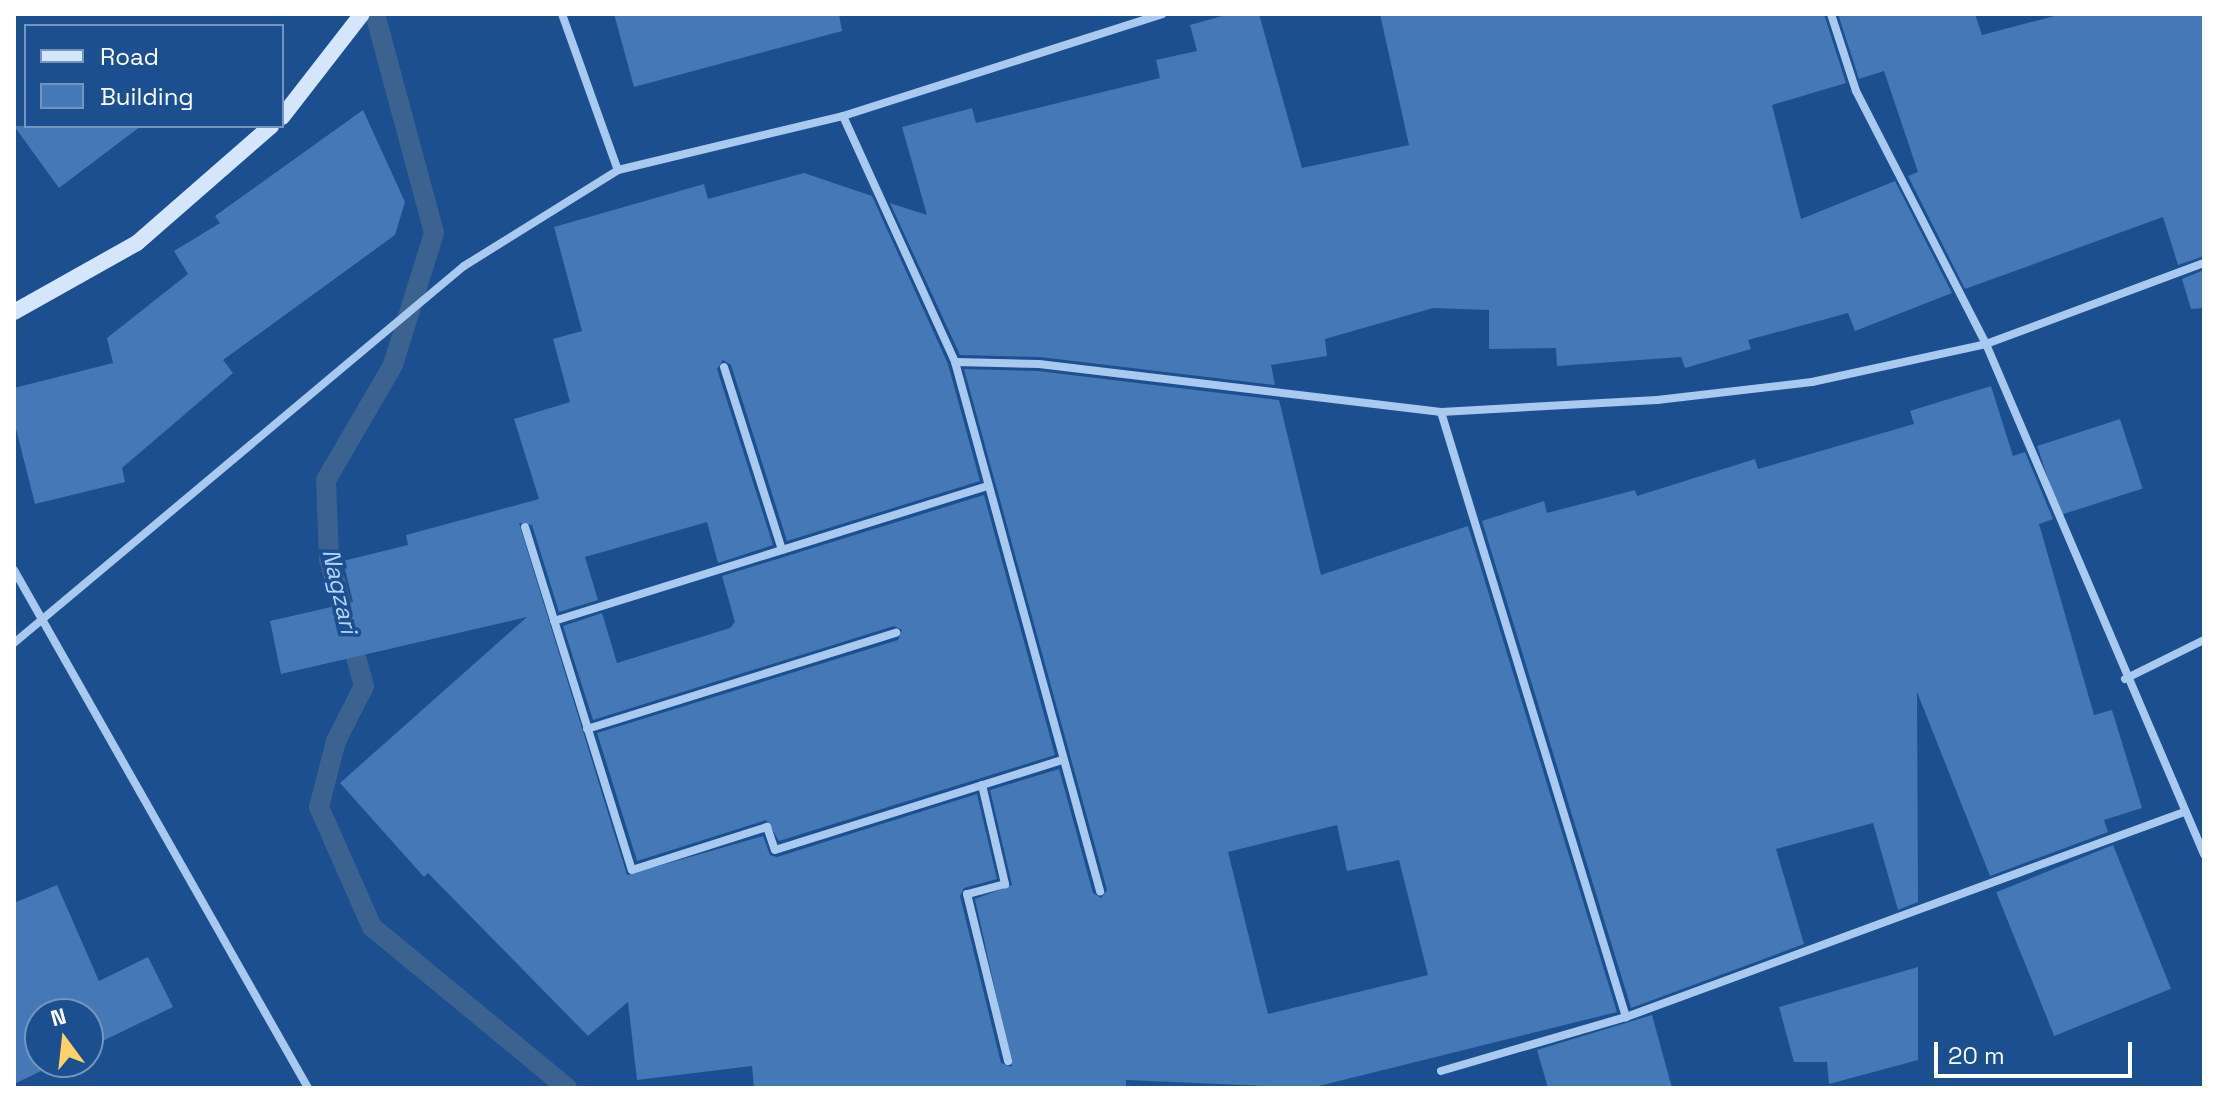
<!DOCTYPE html>
<html>
<head>
<meta charset="utf-8">
<style>
	body { margin:0 }
	#map { position:relative; width:2218px; height:1102px; overflow:hidden; background:#1b4f8f; font-family:"Space Grotesk",sans-serif }
	div>[style] { position:absolute }
	.stream>* { height:20px; margin:-10px; padding:0 10px; transform-origin:10px; border-radius:10px; background:#3c6290 }
	.building>* { inset:0; background:#4478b7; transform-origin:0 0 }
	.street>* { height:8px; margin:-4px; padding:0 4px; transform-origin:4px; border-radius:4px; background:#a9c9ee }
	.secondary>* { height:16px; margin:-8px; padding:0 8px; transform-origin:8px; border-radius:8px; background:#d6e6fa }
	span { translate:-50% -50%; white-space:nowrap; text-align:center; line-height:1.15; -webkit-text-stroke:7px #1b4f8f; paint-order:stroke }
	.water-label { font-size:24px; color:#b5d3f5; font-style:italic }
	.frame { position:absolute; inset:0; border:16px solid #fff; pointer-events:none }
	.legend { position:absolute; left:24px; top:24px; width:260px; height:104px; box-sizing:border-box; background:#1b4f8f; border:2px solid #7695bc; margin:0; padding:10px 14px; list-style:none; font-size:24px; color:#fff }
	.legend li { display:flex; align-items:center; gap:16px; height:40px }
	.legend b { width:40px; border:2px solid #7695bc }
	.north { position:absolute; left:24px; top:998px; width:80px; height:80px; box-sizing:border-box; background:#1b4f8f; border:2px solid #7695bc; border-radius:50%; rotate:345deg; font-size:22px; font-weight:700; line-height:32px; text-align:center; color:#fff }
	.north::after { content:''; display:block; margin:auto; width:28px; height:36px; background:#ffd166; clip-path:polygon(50% 0,100% 100%,50% 72%,0 100%) }
	.scale { position:absolute; left:1934px; top:1042px; width:198px; height:36px; box-sizing:border-box; border:4px solid #fff; border-top:0; padding-left:10px; font-size:24px; line-height:28px; white-space:nowrap; color:#fff; -webkit-text-stroke:6px #1b4f8f; paint-order:stroke }
</style>
</head>
<body>
<div id="map">
	<div class="stream">
		<i style="left:375px;top:14px;width:227px;rotate:74.9deg"></i>
		<i style="left:434px;top:233px;width:138px;rotate:107.3deg"></i>
		<i style="left:393px;top:365px;width:133px;rotate:120.2deg"></i>
		<i style="left:326px;top:480px;width:79px;rotate:87.8deg"></i>
		<i style="left:329px;top:559px;width:132px;rotate:74.6deg"></i>
		<i style="left:364px;top:686px;width:62px;rotate:117deg"></i>
		<i style="left:336px;top:741px;width:68px;rotate:104.4deg"></i>
		<i style="left:319px;top:807px;width:131px;rotate:66.2deg"></i>
		<i style="left:372px;top:927px;width:253px;rotate:39.5deg"></i>
	</div>
	<div class="building">
		<i style="clip-path:polygon(614px 14px,839px 14px,842px 31px,634px 87px)"></i>
		<i style="clip-path:polygon(1229px 14px,1259px 14px,1302px 168px,1409px 145px,1380px 14px,1824px 14px,1846px 83px,1772px 105px,1801px 219px,1895px 181px,1952px 293px,1855px 331px,1848px 313px,1748px 340px,1751px 349px,1685px 368px,1681px 357px,1557px 366px,1556px 348px,1489px 349px,1489px 310px,1433px 308px,1325px 339px,1327px 356px,1271px 365px,1275px 385px,1040px 357px,960px 355px,890px 203px,927px 215px,902px 127px,972px 108px,976px 123px,1160px 78px,1156px 60px,1197px 51px,1190px 25px)"></i>
		<i style="clip-path:polygon(1838px 14px,1975px 14px,1982px 35px,2062px 14px,2204px 14px,2204px 256px,2178px 265px,2163px 217px,1965px 289px,1908px 176px,1918px 172px,1884px 71px,1859px 79px)"></i>
		<i style="clip-path:polygon(363px 110px,405px 202px,395px 235px,223px 360px,233px 373px,122px 468px,125px 482px,35px 504px,14px 421px,14px 388px,113px 363px,107px 338px,188px 274px,174px 251px,220px 223px,215px 216px)"></i>
		<i style="clip-path:polygon(14px 126px,141px 126px,59px 188px)"></i>
		<i style="clip-path:polygon(evenodd,804px 173px,872px 196px,948px 364px,980px 481px,787px 541px,731px 365px,723px 360px,717px 369px,773px 545px,718px 563px,707px 522px,585px 557px,598px 600px,559px 612px,532px 525px,519px 523px,627px 875px,763px 836px,770px 855px,777px 857px,977px 794px,997px 879px,964px 888px,960px 896px,1001px 1063px,1012px 1067px,975px 899px,1012px 885px,990px 790px,1059px 769px,1093px 893px,1101px 898px,1107px 890px,964px 369px,1038px 371px,1279px 400px,1321px 575px,1468px 526px,1617px 1012px,1311px 1088px,1126px 1080px,1126px 1088px,754px 1088px,752px 1066px,637px 1080px,628px 1002px,588px 1036px,428px 873px,424px 877px,340px 783px,527px 617px,281px 674px,270px 621px,353px 602px,343px 561px,408px 545px,406px 535px,539px 499px,514px 419px,570px 402px,553px 339px,582px 331px,554px 227px,704px 184px,708px 199px,804px 173px,1337px 825px,1347px 871px,1399px 860px,1428px 975px,1268px 1014px,1228px 852px,1337px 825px)"></i>
		<i style="clip-path:polygon(2204px 270px,2204px 308px,2191px 309px,2182px 279px)"></i>
		<i style="clip-path:polygon(1991px 386px,2013px 456px,2025px 452px,2053px 519px,2039px 524px,2094px 715px,2112px 710px,2142px 808px,2104px 820px,2108px 832px,1990px 876px,1917px 692px,1918px 902px,1898px 910px,1873px 823px,1776px 849px,1804px 944px,1631px 1008px,1482px 521px,1544px 501px,1547px 513px,1635px 490px,1637px 496px,1755px 459px,1758px 469px,1914px 424px,1910px 411px)"></i>
		<i style="left:2120px;top:419px;width:73px;height:87px;rotate:72deg"></i>
		<i style="clip-path:polygon(984px 495px,1055px 755px,779px 841px,766px 820px,637px 861px,597px 733px,898px 640px,902px 630px,894px 626px,593px 720px,563px 626px,602px 613px,617px 663px,730px 628px,735px 622px,722px 576px)"></i>
		<i style="left:2113px;top:845px;width:155px;height:126px;rotate:68deg"></i>
		<i style="clip-path:polygon(57px 885px,99px 981px,148px 957px,173px 1007px,88px 1048px,88px 1014px,40px 1014px,40px 1062px,60px 1062px,14px 1084px,14px 903px)"></i>
		<i style="clip-path:polygon(1918px 967px,1918px 1060px,1829px 1084px,1827px 1062px,1794px 1062px,1779px 1007px)"></i>
		<i style="clip-path:polygon(1652px 1015px,1672px 1088px,1548px 1088px,1537px 1050px)"></i>
	</div>
	<div class="street">
		<i style="left:562px;top:14px;width:166px;rotate:70.3deg"></i>
		<i style="left:618px;top:170px;width:231px;rotate:-13.5deg"></i>
		<i style="left:843px;top:116px;width:335px;rotate:-17.7deg"></i>
		<i style="left:1831px;top:14px;width:81px;rotate:72deg"></i>
		<i style="left:1856px;top:91px;width:284px;rotate:62.8deg"></i>
		<i style="left:1986px;top:344px;width:555px;rotate:66.86deg"></i>
		<i style="left:843px;top:116px;width:270px;rotate:65.5deg"></i>
		<i style="left:955px;top:362px;width:84px;rotate:1.4deg"></i>
		<i style="left:1039px;top:364px;width:405px;rotate:6.8deg"></i>
		<i style="left:1441px;top:412px;width:216px;rotate:-3.2deg"></i>
		<i style="left:1657px;top:400px;width:156px;rotate:-6.6deg"></i>
		<i style="left:1812px;top:382px;width:178px;rotate:-12.3deg"></i>
		<i style="left:1986px;top:344px;width:233px;rotate:-20.4deg"></i>
		<i style="left:955px;top:362px;width:549px;rotate:74.67deg"></i>
		<i style="left:724px;top:367px;width:192px;rotate:72.4deg"></i>
		<i style="left:1441px;top:412px;width:633px;rotate:73deg"></i>
		<i style="left:525px;top:527px;width:359px;rotate:72.7deg"></i>
		<i style="left:632px;top:870px;width:142px;rotate:-17.7deg"></i>
		<i style="left:767px;top:827px;width:24px;rotate:71deg"></i>
		<i style="left:775px;top:850px;width:302px;rotate:-17.4deg"></i>
		<i style="left:14px;top:570px;width:596px;rotate:60.42deg"></i>
		<i style="left:554px;top:621px;width:455px;rotate:-17.3deg"></i>
		<i style="left:14px;top:643px;width:587px;rotate:-39.96deg"></i>
		<i style="left:464px;top:266px;width:181px;rotate:-31.9deg"></i>
		<i style="left:2125px;top:679px;width:88px;rotate:-26.3deg"></i>
		<i style="left:587px;top:729px;width:324px;rotate:-17.3deg"></i>
		<i style="left:982px;top:785px;width:102px;rotate:76.9deg"></i>
		<i style="left:1005px;top:884px;width:39px;rotate:165deg"></i>
		<i style="left:967px;top:894px;width:172px;rotate:76.2deg"></i>
		<i style="left:1441px;top:1071px;width:193px;rotate:-16.3deg"></i>
		<i style="left:1626px;top:1017px;width:594px;rotate:-20.17deg"></i>
	</div>
	<div class="secondary">
		<i style="left:282px;top:117px;width:130px;rotate:-52.2deg"></i>
		<i style="left:14px;top:312px;width:141px;rotate:-29.3deg"></i>
		<i style="left:137px;top:243px;width:178px;rotate:-41.1deg"></i>
	</div>
	<div class="water-label">
		<span style="left:340px;top:591px;rotate:77deg">Nagzari</span>
	</div>
	<div class="frame"></div>
	<ul class="legend">
	<li><b style="height:10px;background:#d6e6fa"></b>Road</li>
	<li><b style="height:22px;background:#4478b7"></b>Building</li>
	</ul>
	<div class="north">N</div>
	<div class="scale">20 m</div>
</div>
</body>
</html>
